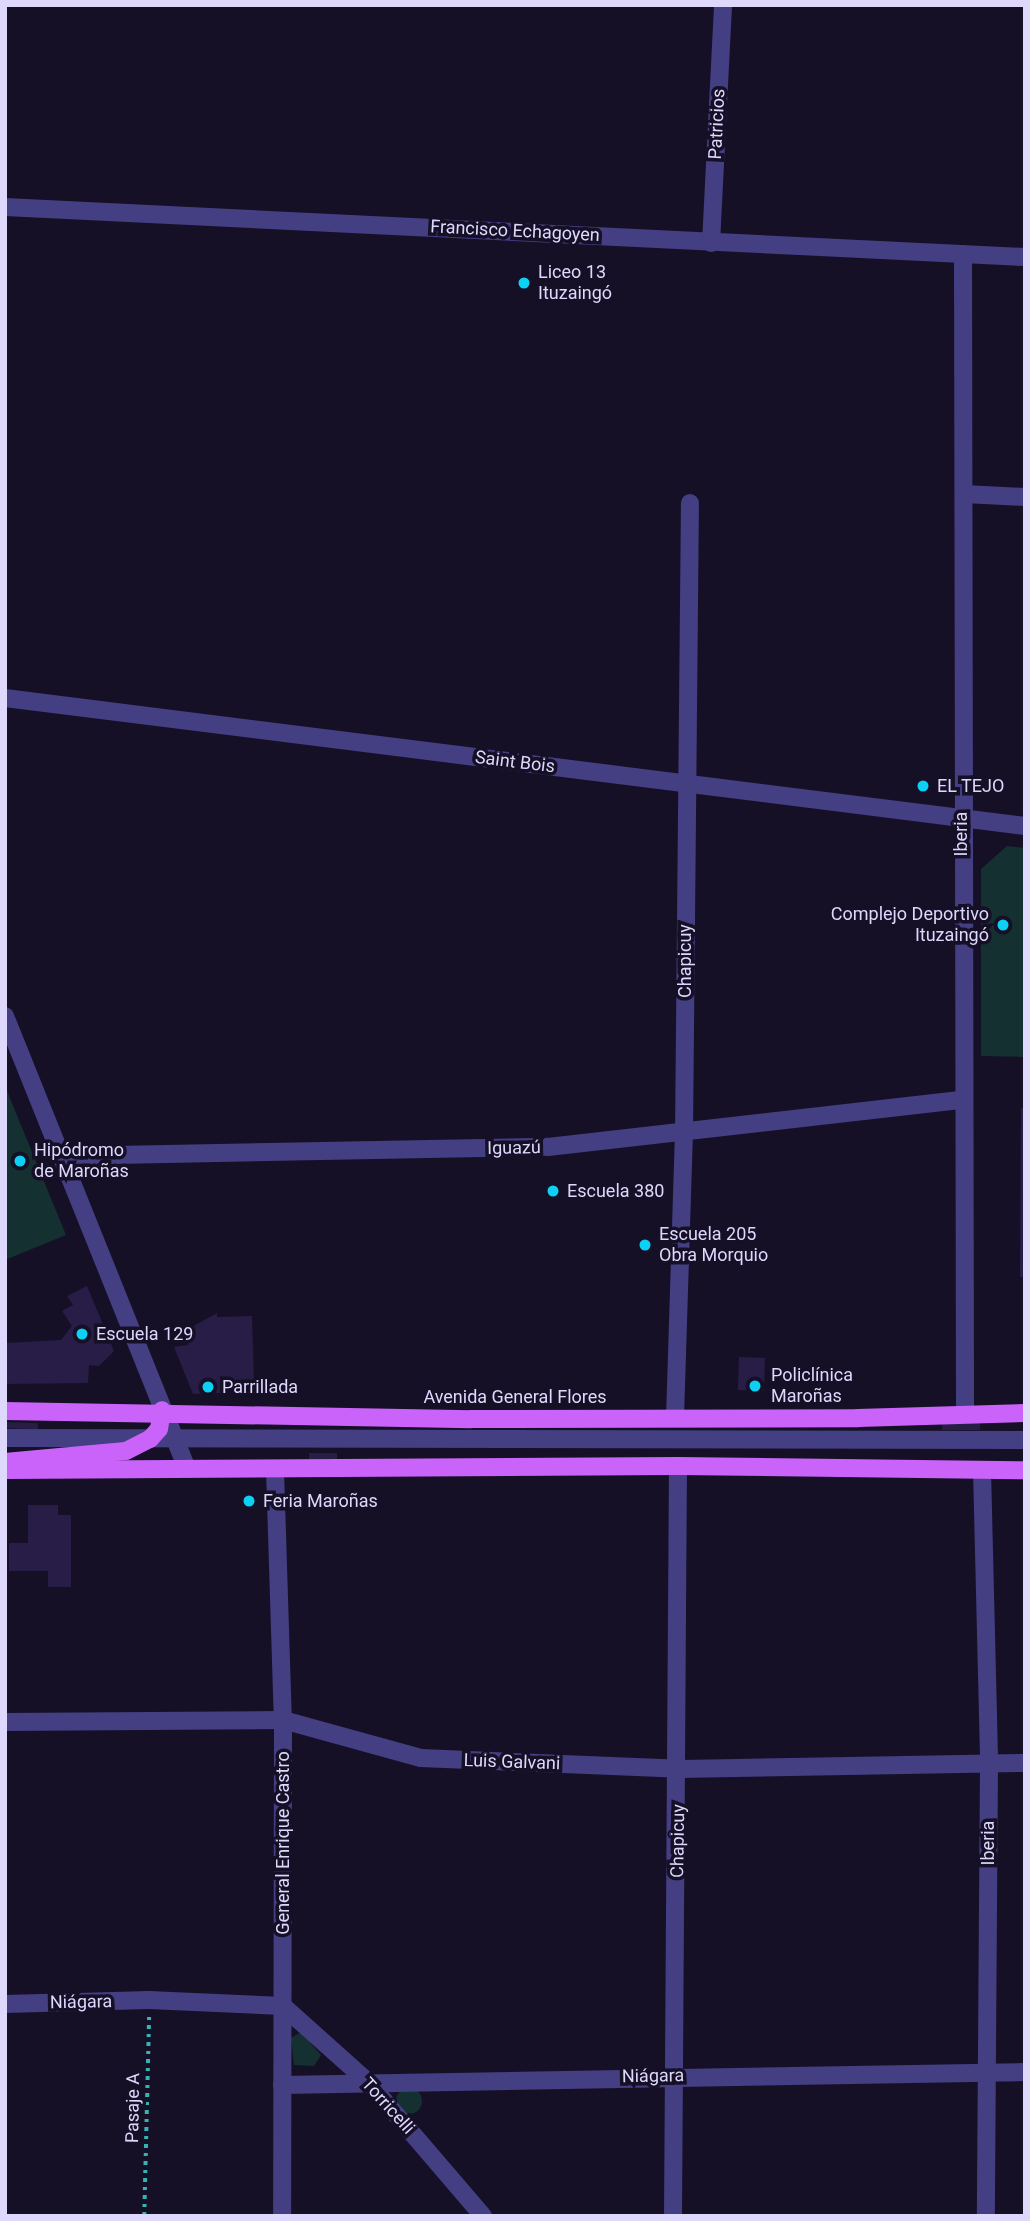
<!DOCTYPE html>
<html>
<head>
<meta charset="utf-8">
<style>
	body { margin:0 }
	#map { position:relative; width:1030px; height:2221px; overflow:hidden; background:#151026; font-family:Roboto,sans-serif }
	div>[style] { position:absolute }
	.green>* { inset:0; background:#143030 }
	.round { border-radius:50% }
	.building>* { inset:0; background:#281d47; transform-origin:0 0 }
	.path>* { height:3.5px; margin-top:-1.75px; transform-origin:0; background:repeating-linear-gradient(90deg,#35b4b4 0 3.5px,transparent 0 8.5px) }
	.minor>* { height:18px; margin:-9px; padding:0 9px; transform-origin:9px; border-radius:9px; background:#443e83 }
	.major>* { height:18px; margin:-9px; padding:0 9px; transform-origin:9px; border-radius:9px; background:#c963f9 }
	.dots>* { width:19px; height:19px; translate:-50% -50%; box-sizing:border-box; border:4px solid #151026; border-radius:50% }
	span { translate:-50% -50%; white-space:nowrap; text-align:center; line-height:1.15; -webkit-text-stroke:7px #151026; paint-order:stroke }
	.street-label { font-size:18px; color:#ded8fd }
	.poi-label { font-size:18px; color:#ded8fd }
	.left { translate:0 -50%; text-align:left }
	.right { translate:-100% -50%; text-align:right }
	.frame { position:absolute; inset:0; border:7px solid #ded8fd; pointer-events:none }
</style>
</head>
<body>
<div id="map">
	<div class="green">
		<i style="clip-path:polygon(1007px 846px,1025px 848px,1025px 1057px,981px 1056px,981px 869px)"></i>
		<i style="clip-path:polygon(5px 1086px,66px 1235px,5px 1260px)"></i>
		<i style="clip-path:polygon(301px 2032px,321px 2055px,314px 2066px,294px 2065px,291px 2038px)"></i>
		<i class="round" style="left:396px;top:2088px;width:26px;height:26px"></i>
	</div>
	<div class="building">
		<i style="clip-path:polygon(1021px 1108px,1025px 1108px,1025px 1277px,1020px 1277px)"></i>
		<i style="clip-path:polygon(87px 1286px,114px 1351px,99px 1366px,89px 1365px,88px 1383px,5px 1384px,5px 1343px,61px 1340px,72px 1326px,62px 1311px,73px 1305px,67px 1296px)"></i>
		<i style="clip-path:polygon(217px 1313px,217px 1317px,252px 1316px,254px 1381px,220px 1381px,220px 1393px,193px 1394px,174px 1347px,188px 1345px,188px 1329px)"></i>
		<i style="left:739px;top:1357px;width:26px;height:33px;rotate:2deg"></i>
		<i style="left:5px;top:1422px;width:33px;height:6px;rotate:2deg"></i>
		<i style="left:980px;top:1422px;width:8px;height:38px;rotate:90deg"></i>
		<i style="left:309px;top:1453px;width:28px;height:6px"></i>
		<i style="clip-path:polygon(28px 1505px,58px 1505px,58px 1515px,71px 1515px,71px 1587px,48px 1587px,48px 1571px,9px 1571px,9px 1543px,28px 1543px)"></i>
	</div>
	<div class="path">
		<i style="left:144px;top:2216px;width:200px;rotate:-88.6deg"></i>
	</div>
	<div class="minor">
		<i style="left:5px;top:207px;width:1021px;rotate:2.81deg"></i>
		<i style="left:711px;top:243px;width:238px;rotate:-87.1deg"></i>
		<i style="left:963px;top:254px;width:1159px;rotate:89.9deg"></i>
		<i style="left:964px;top:494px;width:61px;rotate:2.8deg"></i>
		<i style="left:5px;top:698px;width:1028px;rotate:7.15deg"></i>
		<i style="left:5px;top:1016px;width:488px;rotate:68.1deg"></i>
		<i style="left:63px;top:1156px;width:485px;rotate:-1.1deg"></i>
		<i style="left:548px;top:1147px;width:417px;rotate:-6.5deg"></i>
		<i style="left:675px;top:1418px;width:284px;rotate:-88.2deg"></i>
		<i style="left:684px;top:1134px;width:631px;rotate:-89.46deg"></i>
		<i style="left:5px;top:1438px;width:1020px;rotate:0.11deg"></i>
		<i style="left:275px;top:1470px;width:250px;rotate:88.2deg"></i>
		<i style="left:283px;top:1720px;width:496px;rotate:90.1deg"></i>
		<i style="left:982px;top:1470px;width:294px;rotate:88.6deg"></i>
		<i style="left:989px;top:1764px;width:452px;rotate:90.4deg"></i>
		<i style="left:5px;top:1722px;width:278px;rotate:-0.4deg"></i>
		<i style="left:283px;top:1720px;width:143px;rotate:15.4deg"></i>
		<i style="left:421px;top:1758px;width:258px;rotate:2.4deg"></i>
		<i style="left:679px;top:1769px;width:346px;rotate:-1deg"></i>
		<i style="left:5px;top:2004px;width:144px;rotate:-1.6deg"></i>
		<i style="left:149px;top:2000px;width:134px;rotate:2.6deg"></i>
		<i style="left:283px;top:2006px;width:115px;rotate:41.8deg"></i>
		<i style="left:369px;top:2083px;width:175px;rotate:49.4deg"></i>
		<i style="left:282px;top:2085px;width:743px;rotate:-1deg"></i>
		<i style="left:673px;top:2216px;width:750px;rotate:-89.62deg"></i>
	</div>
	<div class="major">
		<i style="left:5px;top:1411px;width:466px;rotate:1deg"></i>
		<i style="left:471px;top:1419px;width:387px;rotate:-0.1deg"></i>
		<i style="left:858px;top:1418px;width:167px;rotate:-1.7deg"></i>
		<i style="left:5px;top:1462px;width:121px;rotate:-5.2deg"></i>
		<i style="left:126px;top:1451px;width:27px;rotate:-27deg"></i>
		<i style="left:150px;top:1439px;width:13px;rotate:-48deg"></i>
		<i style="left:159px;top:1429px;width:19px;rotate:-81deg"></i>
		<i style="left:5px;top:1470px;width:673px;rotate:-0.34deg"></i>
		<i style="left:678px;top:1466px;width:347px;rotate:0.7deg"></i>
	</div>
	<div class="dots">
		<i style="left:524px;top:283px;background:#0cd1f5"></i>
		<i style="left:923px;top:786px;background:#0cd1f5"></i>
		<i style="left:1003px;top:925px;background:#0cd1f5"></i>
		<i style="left:20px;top:1161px;background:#0cd1f5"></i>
		<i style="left:553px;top:1191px;background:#0cd1f5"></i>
		<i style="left:645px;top:1245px;background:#0cd1f5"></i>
		<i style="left:82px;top:1334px;background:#0cd1f5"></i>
		<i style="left:755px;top:1386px;background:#0cd1f5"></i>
		<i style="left:208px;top:1387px;background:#0cd1f5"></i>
		<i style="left:249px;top:1501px;background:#0cd1f5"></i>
	</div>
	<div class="street-label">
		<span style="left:717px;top:124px;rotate:-87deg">Patricios</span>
		<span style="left:515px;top:231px;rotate:3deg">Francisco Echagoyen</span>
		<span style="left:515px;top:762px;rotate:7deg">Saint Bois</span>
		<span style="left:961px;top:834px;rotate:-90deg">Iberia</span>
		<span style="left:685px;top:961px;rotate:-90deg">Chapicuy</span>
		<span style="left:514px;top:1148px;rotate:-1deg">Iguazú</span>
		<span style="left:515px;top:1397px">Avenida General Flores</span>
		<span style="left:512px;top:1762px;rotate:2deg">Luis Galvani</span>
		<span style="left:678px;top:1841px;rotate:-89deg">Chapicuy</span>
		<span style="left:283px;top:1843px;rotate:-90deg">General Enrique Castro</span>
		<span style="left:988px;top:1843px;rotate:-90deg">Iberia</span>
		<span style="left:81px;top:2002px;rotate:-1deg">Niágara</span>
		<span style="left:653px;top:2076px;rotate:-1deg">Niágara</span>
		<span style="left:388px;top:2106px;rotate:48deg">Torricelli</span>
		<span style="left:133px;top:2108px;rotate:-89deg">Pasaje A</span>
	</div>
	<div class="poi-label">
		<span class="left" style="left:538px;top:283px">Liceo 13<br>Ituzaingó</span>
		<span class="left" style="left:937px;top:786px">EL TEJO</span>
		<span class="right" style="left:989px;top:925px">Complejo Deportivo<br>Ituzaingó</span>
		<span class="left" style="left:34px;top:1161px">Hipódromo<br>de Maroñas</span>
		<span class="left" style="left:567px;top:1191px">Escuela 380</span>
		<span class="left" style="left:659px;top:1245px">Escuela 205<br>Obra Morquio</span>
		<span class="left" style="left:96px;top:1334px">Escuela 129</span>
		<span class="left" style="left:771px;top:1386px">Policlínica<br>Maroñas</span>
		<span class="left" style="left:222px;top:1387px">Parrillada</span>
		<span class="left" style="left:263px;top:1501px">Feria Maroñas</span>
	</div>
	<div class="frame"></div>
</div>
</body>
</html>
